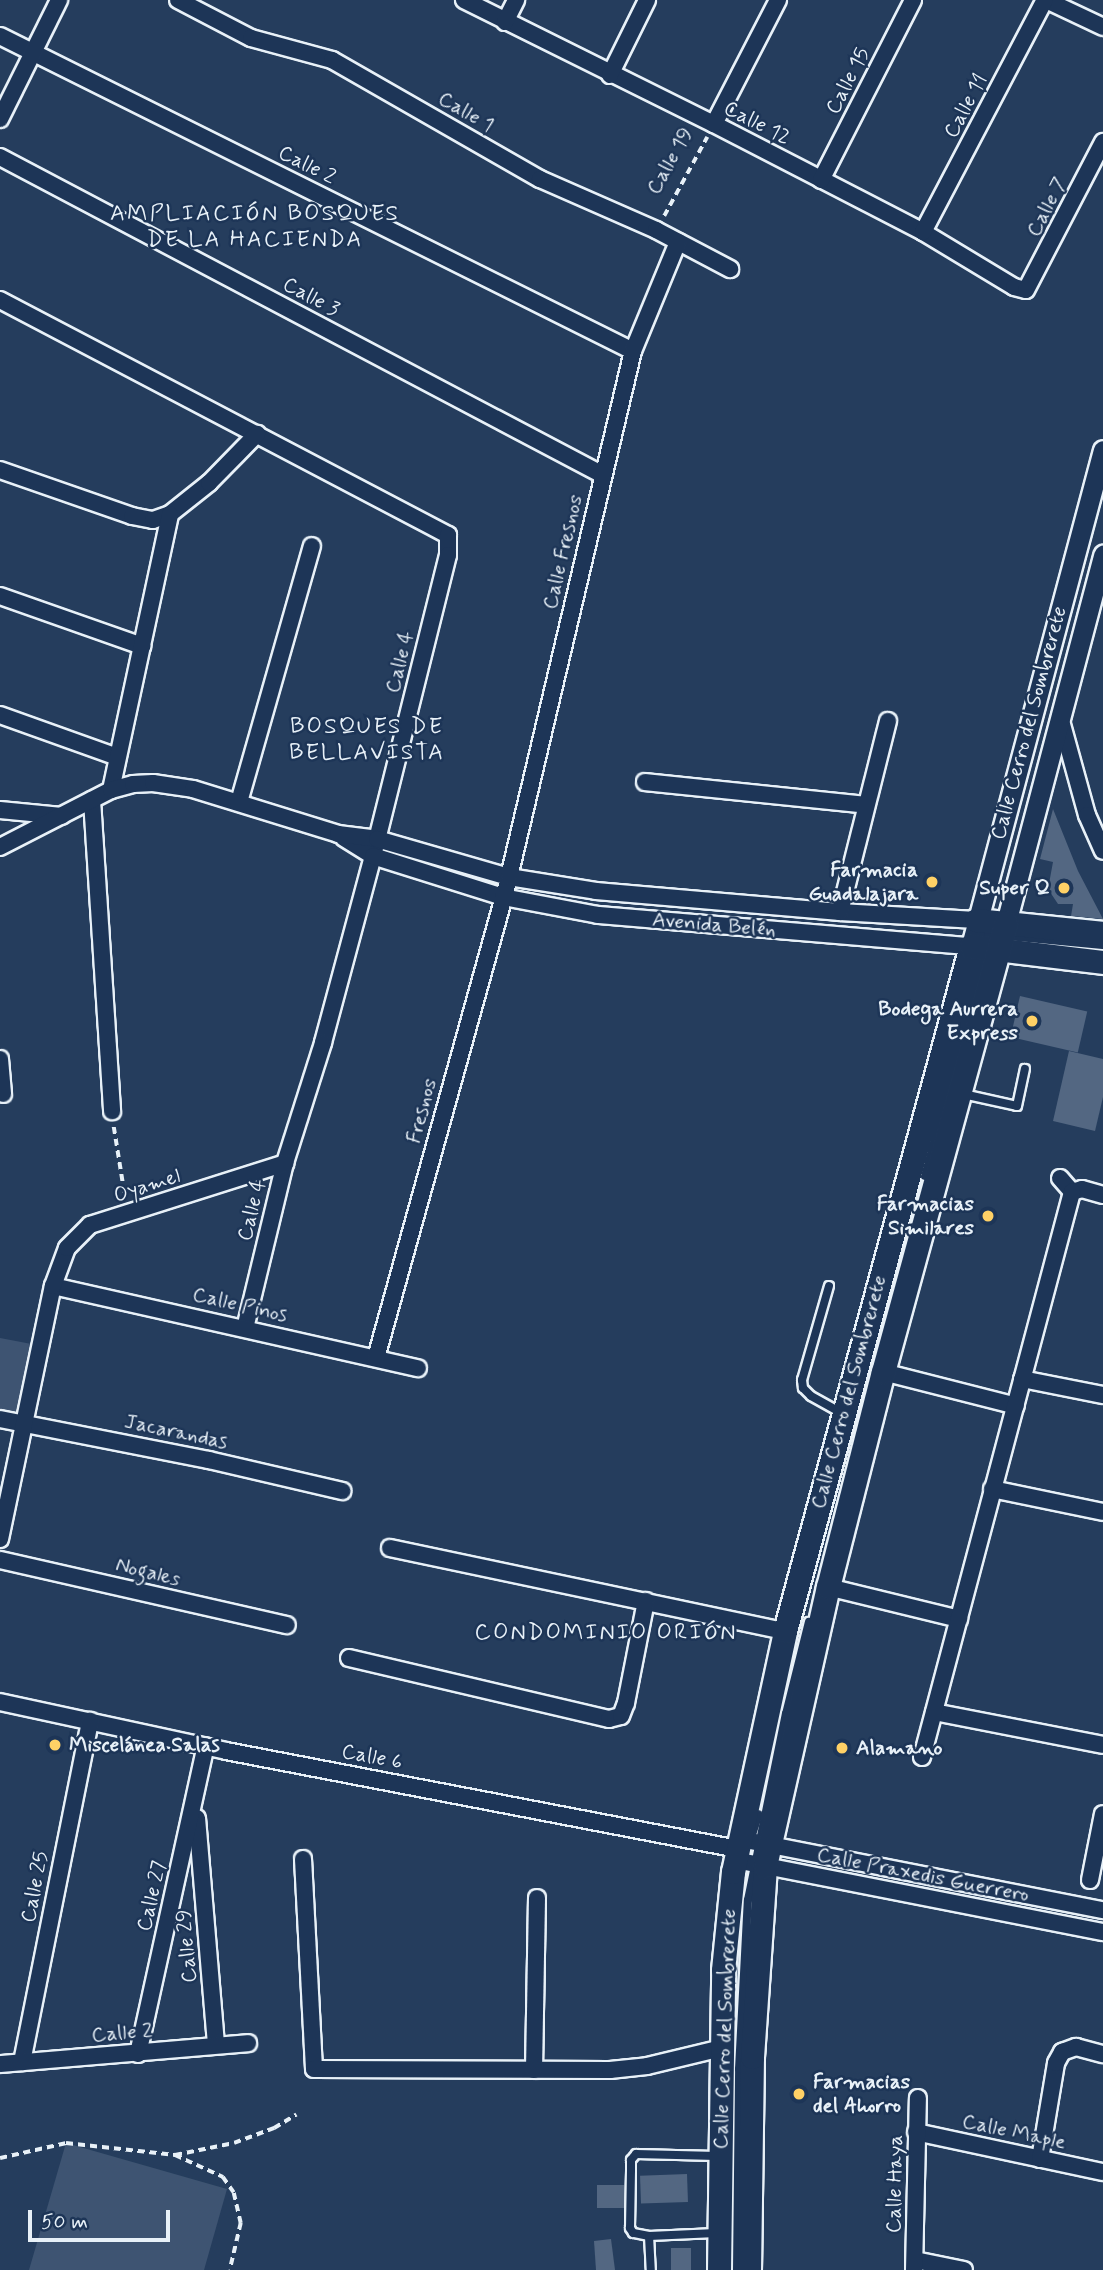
<!DOCTYPE html>
<html>
<head>
<meta charset="utf-8">
<style>
	body { margin:0 }
	#map { position:relative; width:1103px; height:2270px; overflow:hidden; background:#253d5d; font-family:Mynerve,sans-serif }
	div>[style] { position:absolute }
	.green>* { inset:0; background:#3e5472 }
	.building>* { inset:0; background:#536782; transform-origin:0 0 }
	.path>* { height:3.5px; margin-top:-1.75px; transform-origin:0; background:repeating-linear-gradient(90deg,#e8f1f8 0 7px,transparent 0 12px) }
	.roads { filter:drop-shadow(2px 0 #e8f1f8) drop-shadow(-2px 0 #e8f1f8) drop-shadow(0 2px #e8f1f8) drop-shadow(0 -2px #e8f1f8) }
	.service>* { height:8px; margin:-4px; padding:0 4px; transform-origin:4px; border-radius:4px; background:#1d3557 }
	.minor>* { height:16px; margin:-8px; padding:0 8px; transform-origin:8px; border-radius:8px; background:#1d3557 }
	.tertiary>* { height:19px; margin:-9.5px; padding:0 9.5px; transform-origin:9.5px; border-radius:9.5px; background:#1d3557 }
	.secondary>* { height:23px; margin:-11.5px; padding:0 11.5px; transform-origin:11.5px; border-radius:11.5px; background:#1d3557 }
	.dots>* { width:19px; height:19px; translate:-50% -50%; box-sizing:border-box; border:4px solid #1d3557; border-radius:50% }
	span { translate:-50% -50%; white-space:nowrap; text-align:center; line-height:1.15; -webkit-text-stroke:5px #1d3557; paint-order:stroke }
	.street-label { font-size:21px; color:#e8f1f8 }
	.poi-label { font-size:21px; color:#e8f1f8; font-weight:700 }
	.right { translate:-100% -50%; text-align:right }
	.left { translate:0 -50%; text-align:left }
	.neighbourhood-label { font-size:23px; color:#e8f1f8; letter-spacing:2px }
	.scale { position:absolute; left:28px; top:2210px; width:142px; height:32px; box-sizing:border-box; border:4px solid #e8f1f8; border-top:0; padding-left:9px; font-size:21px; line-height:24px; white-space:nowrap; color:#e8f1f8; -webkit-text-stroke:5px #1d3557; paint-order:stroke }
</style>
</head>
<body>
<div id="map">
	<div class="green">
		<i style="clip-path:polygon(0 1338px,42px 1346px,26px 1423px,0 1418px)"></i>
		<i style="clip-path:polygon(66px 2143px,227px 2189px,204px 2270px,29px 2270px)"></i>
	</div>
	<div class="building">
		<i style="clip-path:polygon(1053px 809px,1078px 871px,1103px 919px,1071px 916px,1073px 904px,1058px 904px,1048px 889px,1053px 862px,1040px 859px)"></i>
		<i style="left:1020px;top:996px;width:69px;height:42px;rotate:13deg"></i>
		<i style="clip-path:polygon(1069px 1051px,1103px 1059px,1103px 1097px,1095px 1131px,1053px 1121px)"></i>
		<i style="left:687px;top:2174px;width:28px;height:47px;rotate:88deg"></i>
		<i style="left:624px;top:2185px;width:23px;height:27px;rotate:90deg"></i>
		<i style="clip-path:polygon(611px 2239px,615px 2270px,596px 2270px,594px 2241px)"></i>
		<i style="left:691px;top:2248px;width:22px;height:20px;rotate:90deg"></i>
	</div>
	<div class="path">
		<i style="left:664px;top:216px;width:90px;rotate:-61.4deg"></i>
		<i style="left:114px;top:1127px;width:70px;rotate:80.9deg"></i>
		<i style="left:175px;top:2155px;width:53px;rotate:24.6deg"></i>
		<i style="left:223px;top:2177px;width:19px;rotate:55deg"></i>
		<i style="left:234px;top:2193px;width:31px;rotate:77deg"></i>
		<i style="left:241px;top:2223px;width:48px;rotate:103.2deg"></i>
		<i style="left:0;top:2158px;width:68px;rotate:-12.8deg"></i>
		<i style="left:66px;top:2143px;width:110px;rotate:6.3deg"></i>
		<i style="left:175px;top:2155px;width:60px;rotate:-11.5deg"></i>
		<i style="left:234px;top:2143px;width:43px;rotate:-20.6deg"></i>
		<i style="left:274px;top:2128px;width:26px;rotate:-31deg"></i>
	</div>
	<div class="roads">
		<div class="service">
			<i style="left:979px;top:943px;width:11px;rotate:-41deg"></i>
			<i style="left:987px;top:936px;width:10px;rotate:-6deg"></i>
			<i style="left:997px;top:935px;width:106px;rotate:5.4deg"></i>
			<i style="left:963px;top:1094px;width:55px;rotate:12.5deg"></i>
			<i style="left:1017px;top:1106px;width:38px;rotate:-78deg"></i>
			<i style="left:925px;top:1176px;width:232px;rotate:-75.2deg"></i>
			<i style="left:829px;top:1286px;width:98px;rotate:106deg"></i>
			<i style="left:802px;top:1380px;width:8px;rotate:83deg"></i>
			<i style="left:803px;top:1388px;width:11px;rotate:45deg"></i>
			<i style="left:811px;top:1396px;width:37px;rotate:29deg"></i>
			<i style="left:750px;top:1841px;width:28px;rotate:-72deg"></i>
			<i style="left:716px;top:2233px;width:67px;rotate:177.4deg"></i>
			<i style="left:649px;top:2236px;width:16px;rotate:-169deg"></i>
			<i style="left:633px;top:2233px;width:6px;rotate:-121deg"></i>
			<i style="left:630px;top:2228px;width:58px;rotate:-89deg"></i>
			<i style="left:631px;top:2170px;width:10px;rotate:-90deg"></i>
			<i style="left:631px;top:2160px;width:8px;rotate:-50deg"></i>
			<i style="left:636px;top:2154px;width:81px;rotate:1.4deg"></i>
			<i style="left:649px;top:2236px;width:34px;rotate:87deg"></i>
			<i style="left:737px;top:2270px;width:201px;rotate:-89.4deg"></i>
			<i style="left:739px;top:2069px;width:169px;rotate:-87deg"></i>
			<i style="left:748px;top:1900px;width:190px;rotate:-78.5deg"></i>
			<i style="left:786px;top:1714px;width:95px;rotate:-76deg"></i>
		</div>
		<div class="minor">
			<i style="left:178px;top:0;width:82px;rotate:27.5deg"></i>
			<i style="left:251px;top:38px;width:84px;rotate:15.2deg"></i>
			<i style="left:332px;top:60px;width:240px;rotate:29.8deg"></i>
			<i style="left:540px;top:179px;width:127px;rotate:23.7deg"></i>
			<i style="left:656px;top:230px;width:84px;rotate:27.8deg"></i>
			<i style="left:464px;top:0;width:279px;rotate:26.4deg"></i>
			<i style="left:714px;top:124px;width:235px;rotate:27.3deg"></i>
			<i style="left:923px;top:232px;width:106px;rotate:31.1deg"></i>
			<i style="left:1014px;top:287px;width:12px;rotate:14deg"></i>
			<i style="left:1026px;top:290px;width:167px;rotate:-62.5deg"></i>
			<i style="left:1046px;top:0;width:63px;rotate:25.3deg"></i>
			<i style="left:505px;top:22px;width:25px;rotate:-63deg"></i>
			<i style="left:0;top:36px;width:707px;rotate:26.46deg"></i>
			<i style="left:610px;top:75px;width:84px;rotate:-63.7deg"></i>
			<i style="left:0;top:119px;width:133px;rotate:-63.6deg"></i>
			<i style="left:714px;top:124px;width:140px;rotate:-62.7deg"></i>
			<i style="left:0;top:157px;width:682px;rotate:27.81deg"></i>
			<i style="left:821px;top:180px;width:202px;rotate:-62.9deg"></i>
			<i style="left:923px;top:232px;width:262px;rotate:-62.3deg"></i>
			<i style="left:0;top:300px;width:506px;rotate:27.68deg"></i>
			<i style="left:448px;top:535px;width:20px;rotate:90deg"></i>
			<i style="left:448px;top:555px;width:310px;rotate:104deg"></i>
			<i style="left:373px;top:856px;width:194px;rotate:105deg"></i>
			<i style="left:323px;top:1043px;width:126px;rotate:107.6deg"></i>
			<i style="left:285px;top:1163px;width:170px;rotate:103.6deg"></i>
			<i style="left:0;top:470px;width:140px;rotate:19.2deg"></i>
			<i style="left:132px;top:516px;width:21px;rotate:11deg"></i>
			<i style="left:153px;top:520px;width:18px;rotate:-19deg"></i>
			<i style="left:170px;top:514px;width:50px;rotate:-38.5deg"></i>
			<i style="left:209px;top:483px;width:69px;rotate:-45.6deg"></i>
			<i style="left:0;top:596px;width:151px;rotate:19.4deg"></i>
			<i style="left:0;top:715px;width:124px;rotate:19.7deg"></i>
			<i style="left:1060px;top:717px;width:102px;rotate:74.6deg"></i>
			<i style="left:1087px;top:815px;width:39px;rotate:66deg"></i>
			<i style="left:645px;top:782px;width:222px;rotate:5.9deg"></i>
			<i style="left:111px;top:790px;width:282px;rotate:-77.9deg"></i>
			<i style="left:92px;top:800px;width:312px;rotate:86.3deg"></i>
			<i style="left:239px;top:802px;width:266px;rotate:-74.1deg"></i>
			<i style="left:0;top:810px;width:62px;rotate:5.5deg"></i>
			<i style="left:344px;top:838px;width:34px;rotate:32deg"></i>
			<i style="left:373px;top:856px;width:136px;rotate:17.5deg"></i>
			<i style="left:503px;top:897px;width:97px;rotate:10.7deg"></i>
			<i style="left:598px;top:915px;width:374px;rotate:4.8deg"></i>
			<i style="left:0;top:847px;width:125px;rotate:-27.2deg"></i>
			<i style="left:111px;top:790px;width:23px;rotate:-15deg"></i>
			<i style="left:133px;top:784px;width:20px;rotate:-3deg"></i>
			<i style="left:153px;top:783px;width:40px;rotate:8.5deg"></i>
			<i style="left:193px;top:789px;width:152px;rotate:17.2deg"></i>
			<i style="left:338px;top:834px;width:39px;rotate:7deg"></i>
			<i style="left:377px;top:839px;width:137px;rotate:16.1deg"></i>
			<i style="left:509px;top:877px;width:88px;rotate:9.1deg"></i>
			<i style="left:596px;top:891px;width:245px;rotate:4.9deg"></i>
			<i style="left:840px;top:912px;width:136px;rotate:3.4deg"></i>
			<i style="left:840px;top:912px;width:197px;rotate:-75.9deg"></i>
			<i style="left:0;top:1059px;width:35px;rotate:85deg"></i>
			<i style="left:1060px;top:1178px;width:18px;rotate:49deg"></i>
			<i style="left:1072px;top:1192px;width:10px;rotate:-17deg"></i>
			<i style="left:1082px;top:1189px;width:22px;rotate:16deg"></i>
			<i style="left:53px;top:1286px;width:374px;rotate:12.7deg"></i>
			<i style="left:376px;top:1358px;width:499px;rotate:-74.5deg"></i>
			<i style="left:509px;top:877px;width:540px;rotate:-76.74deg"></i>
			<i style="left:633px;top:351px;width:118px;rotate:-67.6deg"></i>
			<i style="left:883px;top:1372px;width:137px;rotate:14.3deg"></i>
			<i style="left:1022px;top:1379px;width:83px;rotate:11.2deg"></i>
			<i style="left:0;top:1419px;width:213px;rotate:11.1deg"></i>
			<i style="left:209px;top:1460px;width:137px;rotate:13.1deg"></i>
			<i style="left:992px;top:1489px;width:113px;rotate:11.7deg"></i>
			<i style="left:0;top:1539px;width:258px;rotate:-78.2deg"></i>
			<i style="left:53px;top:1286px;width:40px;rotate:-69.8deg"></i>
			<i style="left:67px;top:1248px;width:33px;rotate:-45deg"></i>
			<i style="left:90px;top:1225px;width:205px;rotate:-17.6deg"></i>
			<i style="left:390px;top:1548px;width:404px;rotate:11.9deg"></i>
			<i style="left:0;top:1560px;width:294px;rotate:12.8deg"></i>
			<i style="left:828px;top:1587px;width:135px;rotate:13.7deg"></i>
			<i style="left:349px;top:1658px;width:267px;rotate:13.2deg"></i>
			<i style="left:609px;top:1719px;width:12px;rotate:-14deg"></i>
			<i style="left:621px;top:1716px;width:14px;rotate:-69deg"></i>
			<i style="left:626px;top:1703px;width:104px;rotate:-78.9deg"></i>
			<i style="left:0;top:1702px;width:231px;rotate:12.2deg"></i>
			<i style="left:226px;top:1751px;width:521px;rotate:10.84deg"></i>
			<i style="left:934px;top:1712px;width:172px;rotate:11deg"></i>
			<i style="left:922px;top:1757px;width:585px;rotate:-75.13deg"></i>
			<i style="left:197px;top:1818px;width:227px;rotate:85.2deg"></i>
			<i style="left:740px;top:1839px;width:370px;rotate:11.1deg"></i>
			<i style="left:303px;top:1859px;width:210px;rotate:87deg"></i>
			<i style="left:314px;top:2069px;width:296px;rotate:0.2deg"></i>
			<i style="left:610px;top:2070px;width:37px;rotate:-6deg"></i>
			<i style="left:647px;top:2066px;width:77px;rotate:-13.5deg"></i>
			<i style="left:735px;top:1860px;width:375px;rotate:11.1deg"></i>
			<i style="left:1090px;top:1880px;width:67px;rotate:-78.9deg"></i>
			<i style="left:138px;top:2054px;width:315px;rotate:-77.6deg"></i>
			<i style="left:22px;top:2062px;width:348px;rotate:-78.7deg"></i>
			<i style="left:0;top:2064px;width:249px;rotate:-4.8deg"></i>
			<i style="left:534px;top:2070px;width:172px;rotate:-89deg"></i>
			<i style="left:916px;top:2132px;width:191px;rotate:12.1deg"></i>
			<i style="left:1040px;top:2159px;width:97px;rotate:-80.5deg"></i>
			<i style="left:1056px;top:2063px;width:13px;rotate:-61deg"></i>
			<i style="left:1062px;top:2052px;width:15px;rotate:-20deg"></i>
			<i style="left:1076px;top:2047px;width:28px;rotate:15deg"></i>
			<i style="left:915px;top:2260px;width:50px;rotate:11.5deg"></i>
			<i style="left:914px;top:2270px;width:172px;rotate:-88.7deg"></i>
		</div>
		<div class="tertiary">
			<i style="left:1006px;top:923px;width:381px;rotate:-75.2deg"></i>
			<i style="left:971px;top:946px;width:513px;rotate:-75.1deg"></i>
		</div>
		<div class="secondary">
			<i style="left:976px;top:920px;width:128px;rotate:5.8deg"></i>
			<i style="left:719px;top:2270px;width:300px;rotate:-89.2deg"></i>
			<i style="left:723px;top:1970px;width:99px;rotate:-84.2deg"></i>
			<i style="left:733px;top:1872px;width:247px;rotate:-77.8deg"></i>
			<i style="left:785px;top:1631px;width:710px;rotate:-74.81deg"></i>
			<i style="left:971px;top:946px;width:133px;rotate:6.9deg"></i>
			<i style="left:749px;top:2270px;width:213px;rotate:-89.2deg"></i>
			<i style="left:752px;top:2057px;width:191px;rotate:-86.1deg"></i>
			<i style="left:765px;top:1866px;width:286px;rotate:-77.3deg"></i>
			<i style="left:828px;top:1587px;width:222px;rotate:-75.7deg"></i>
			<i style="left:883px;top:1372px;width:466px;rotate:-74.7deg"></i>
		</div>
	</div>
	<div class="dots">
		<i style="left:932px;top:882px;background:#ffd166"></i>
		<i style="left:1064px;top:888px;background:#ffd166"></i>
		<i style="left:1032px;top:1021px;background:#ffd166"></i>
		<i style="left:988px;top:1216px;background:#ffd166"></i>
		<i style="left:55px;top:1745px;background:#ffd166"></i>
		<i style="left:842px;top:1748px;background:#ffd166"></i>
		<i style="left:799px;top:2094px;background:#ffd166"></i>
	</div>
	<div class="street-label">
		<span style="left:848px;top:81px;rotate:-63deg">Calle 15</span>
		<span style="left:966px;top:106px;rotate:-62deg">Calle 11</span>
		<span style="left:466px;top:112px;rotate:30deg">Calle 1</span>
		<span style="left:757px;top:123px;rotate:27deg">Calle 12</span>
		<span style="left:670px;top:161px;rotate:-61deg">Calle 19</span>
		<span style="left:307px;top:165px;rotate:27deg">Calle 2</span>
		<span style="left:1047px;top:207px;rotate:-63deg">Calle 7</span>
		<span style="left:311px;top:297px;rotate:28deg">Calle 3</span>
		<span style="left:563px;top:552px;rotate:-77deg">Calle Fresnos</span>
		<span style="left:400px;top:662px;rotate:-76deg">Calle 4</span>
		<span style="left:1029px;top:723px;rotate:-75deg">Calle Cerro del Sombrerete</span>
		<span style="left:714px;top:925px;rotate:5deg">Avenida Belén</span>
		<span style="left:422px;top:1111px;rotate:-75deg">Fresnos</span>
		<span style="left:147px;top:1186px;rotate:-18deg">Oyamel</span>
		<span style="left:252px;top:1210px;rotate:-76deg">Calle 4</span>
		<span style="left:240px;top:1305px;rotate:13deg">Calle Pinos</span>
		<span style="left:849px;top:1392px;rotate:-75deg">Calle Cerro del Sombrerete</span>
		<span style="left:176px;top:1432px;rotate:12deg">Jacarandas</span>
		<span style="left:148px;top:1572px;rotate:13deg">Nogales</span>
		<span style="left:372px;top:1757px;rotate:11deg">Calle 6</span>
		<span style="left:923px;top:1875px;rotate:11deg">Calle Praxedis Guerrero</span>
		<span style="left:35px;top:1887px;rotate:-79deg">Calle 25</span>
		<span style="left:152px;top:1896px;rotate:-77deg">Calle 27</span>
		<span style="left:187px;top:1946px;rotate:-95deg">Calle 29</span>
		<span style="left:725px;top:2029px;rotate:-88deg">Calle Cerro del Sombrerete</span>
		<span style="left:122px;top:2033px;rotate:-5deg">Calle 2</span>
		<span style="left:1014px;top:2132px;rotate:12deg">Calle Maple</span>
		<span style="left:895px;top:2184px;rotate:-89deg">Calle Haya</span>
	</div>
	<div class="poi-label">
		<span class="right" style="left:918px;top:882px">Farmacia<br>Guadalajara</span>
		<span class="right" style="left:1050px;top:888px">Super Q</span>
		<span class="right" style="left:1018px;top:1021px">Bodega Aurrera<br>Express</span>
		<span class="right" style="left:974px;top:1216px">Farmacias<br>Similares</span>
		<span class="left" style="left:69px;top:1745px">Miscelánea Salas</span>
		<span class="left" style="left:856px;top:1748px">Alamano</span>
		<span class="left" style="left:813px;top:2094px">Farmacias<br>del Ahorro</span>
	</div>
	<div class="neighbourhood-label">
		<span style="left:255px;top:227px">AMPLIACIÓN BOSQUES<br>DE LA HACIENDA</span>
		<span style="left:367px;top:740px">BOSQUES DE<br>BELLAVISTA</span>
		<span style="left:606px;top:1633px">CONDOMINIO ORIÓN</span>
	</div>
	<div class="scale">50 m</div>
</div>
</body>
</html>
